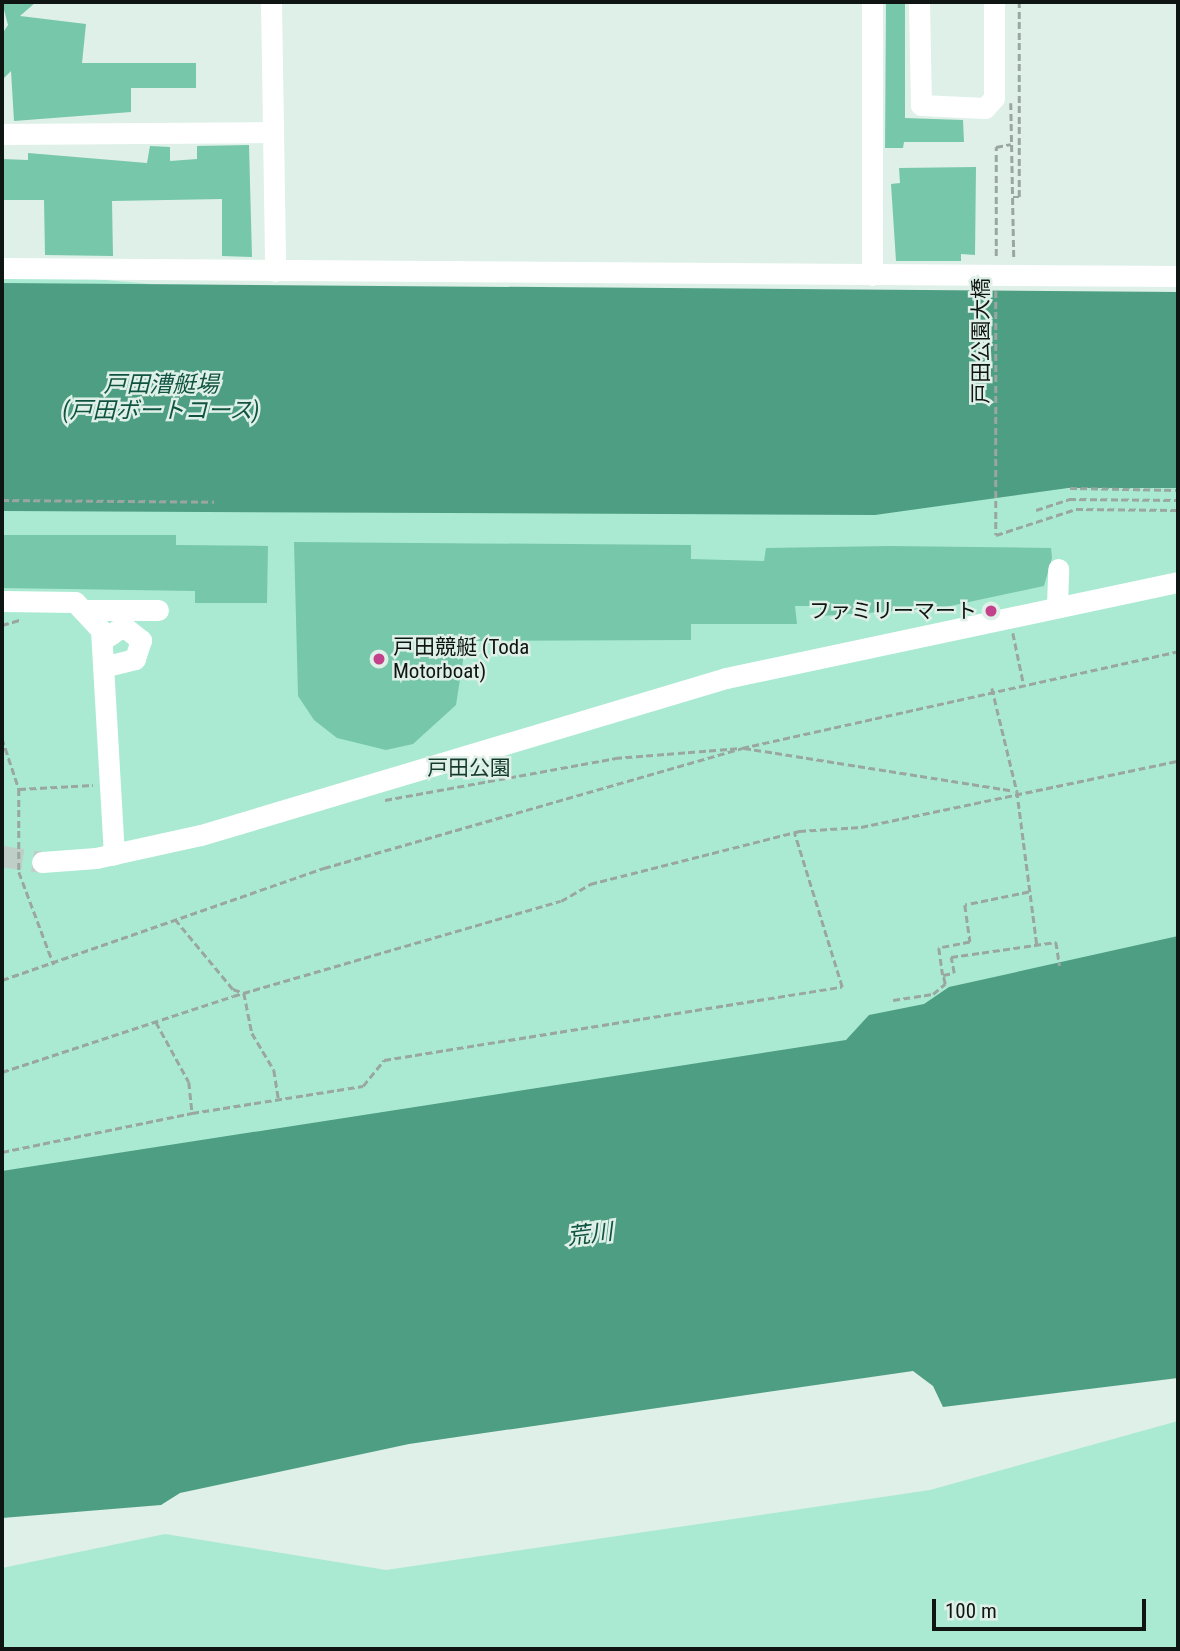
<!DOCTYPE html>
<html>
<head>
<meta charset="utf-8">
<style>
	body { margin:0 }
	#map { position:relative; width:1180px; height:1651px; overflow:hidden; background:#def0e8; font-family:"Roboto Condensed","Noto Sans JP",sans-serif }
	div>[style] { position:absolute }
	.green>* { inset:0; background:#aaead2 }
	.water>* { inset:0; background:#4e9e83 }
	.building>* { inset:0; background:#77c7ab }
	.minor-tunnel>* { height:21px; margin-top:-10.5px; transform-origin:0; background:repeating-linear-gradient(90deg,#bfcfc8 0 21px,transparent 0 31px) }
	.path>* { height:2.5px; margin-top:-1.25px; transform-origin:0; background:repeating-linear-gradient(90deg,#99a7a0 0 7px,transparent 0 10.5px) }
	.minor>* { height:21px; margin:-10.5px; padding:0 10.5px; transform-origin:10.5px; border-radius:10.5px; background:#fff }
	.dots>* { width:19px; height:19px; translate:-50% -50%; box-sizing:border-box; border:4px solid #def0e8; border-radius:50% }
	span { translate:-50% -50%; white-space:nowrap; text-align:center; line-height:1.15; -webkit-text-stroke:5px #def0e8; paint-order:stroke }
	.street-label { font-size:21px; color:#0f1512 }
	.poi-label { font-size:21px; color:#0f1512 }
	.right { translate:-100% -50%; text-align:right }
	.left { translate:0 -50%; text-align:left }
	.park-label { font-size:21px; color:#153a2e }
	.water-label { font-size:23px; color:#105340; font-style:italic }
	.frame { position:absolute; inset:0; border:4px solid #0f1512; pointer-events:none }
	.scale { position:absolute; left:932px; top:1599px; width:214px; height:32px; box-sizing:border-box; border:4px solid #0f1512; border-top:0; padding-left:9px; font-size:21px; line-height:24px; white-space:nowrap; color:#0f1512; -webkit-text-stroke:5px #def0e8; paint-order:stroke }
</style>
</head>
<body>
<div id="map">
	<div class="green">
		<i style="clip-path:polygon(2px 271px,151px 284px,1178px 299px,1178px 1156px,2px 1295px)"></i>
		<i style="clip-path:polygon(1178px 1421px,1178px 1649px,2px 1649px,2px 1568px,165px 1534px,386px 1570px,930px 1490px)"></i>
	</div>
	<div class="water">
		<i style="clip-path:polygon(2px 283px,1178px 292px,1178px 488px,1068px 488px,875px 515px,2px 511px)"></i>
		<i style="clip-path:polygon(1178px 936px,1178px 1378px,943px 1407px,933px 1386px,913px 1371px,409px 1444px,180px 1493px,161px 1505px,2px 1518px,2px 1171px,846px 1040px,869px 1015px,924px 1004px,949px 987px)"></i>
	</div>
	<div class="building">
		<i style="clip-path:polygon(2px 2px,36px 2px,20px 16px,86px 24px,82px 63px,196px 63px,196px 88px,131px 88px,131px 112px,14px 121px,11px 71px,2px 80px,2px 34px,8px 25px)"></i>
		<i style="clip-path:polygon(886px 2px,905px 2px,905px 118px,963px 120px,964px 142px,904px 142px,903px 148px,885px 148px)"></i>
		<i style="clip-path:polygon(249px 145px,252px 257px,222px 256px,222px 199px,112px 201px,113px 256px,45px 255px,44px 200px,2px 200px,2px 159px,28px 160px,28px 153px,147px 163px,150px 146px,170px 147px,170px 161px,197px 159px,197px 146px)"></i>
		<i style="clip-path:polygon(976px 167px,975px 255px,961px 254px,961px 261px,896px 261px,891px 184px,900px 183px,899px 168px)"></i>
		<i style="clip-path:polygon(2px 535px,176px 535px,176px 545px,268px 546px,267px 603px,195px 603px,195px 591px,2px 588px)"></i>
		<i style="clip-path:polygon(294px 542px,691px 545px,691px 559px,764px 561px,766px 548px,889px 546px,1051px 548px,1052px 558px,1044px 586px,941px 608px,820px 616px,820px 606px,795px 606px,797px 624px,691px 624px,691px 640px,466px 641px,456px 705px,413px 744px,386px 750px,337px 738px,314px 720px,298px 696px)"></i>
	</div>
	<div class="minor-tunnel">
		<i style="left:2px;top:856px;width:40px;rotate:8.5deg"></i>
	</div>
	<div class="path">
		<i style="left:1011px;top:103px;width:154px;rotate:88.9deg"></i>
		<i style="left:1013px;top:197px;width:6px"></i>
		<i style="left:1019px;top:197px;width:195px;rotate:-90deg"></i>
		<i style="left:996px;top:256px;width:109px;rotate:-90deg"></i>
		<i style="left:996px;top:147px;width:15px;rotate:-11deg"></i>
		<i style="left:996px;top:291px;width:244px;rotate:90deg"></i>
		<i style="left:996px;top:535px;width:84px;rotate:-18deg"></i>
		<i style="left:1076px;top:509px;width:102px;rotate:0.6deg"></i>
		<i style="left:1070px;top:488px;width:108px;rotate:1.1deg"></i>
		<i style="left:2px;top:500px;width:212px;rotate:0.5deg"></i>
		<i style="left:1036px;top:510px;width:35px;rotate:-18deg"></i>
		<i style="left:1069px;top:499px;width:109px;rotate:0.5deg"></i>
		<i style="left:2px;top:625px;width:18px;rotate:-16deg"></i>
		<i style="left:1013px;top:633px;width:49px;rotate:78.2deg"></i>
		<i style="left:992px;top:688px;width:106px;rotate:76.4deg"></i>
		<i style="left:1017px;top:791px;width:154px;rotate:82.6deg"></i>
		<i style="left:2px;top:738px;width:54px;rotate:71.6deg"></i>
		<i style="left:19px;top:789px;width:83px;rotate:90deg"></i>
		<i style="left:19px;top:872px;width:99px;rotate:69.4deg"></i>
		<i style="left:744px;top:748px;width:273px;rotate:9deg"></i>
		<i style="left:19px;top:789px;width:74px;rotate:-3.1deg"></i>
		<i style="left:385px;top:800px;width:234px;rotate:-10.3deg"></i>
		<i style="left:615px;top:758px;width:123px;rotate:-4.6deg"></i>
		<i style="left:1029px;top:892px;width:65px;rotate:168.5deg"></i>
		<i style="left:965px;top:905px;width:37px;rotate:82deg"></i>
		<i style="left:970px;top:942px;width:32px;rotate:169deg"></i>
		<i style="left:939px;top:948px;width:27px;rotate:82deg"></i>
		<i style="left:943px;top:975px;width:11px;rotate:-10deg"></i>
		<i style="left:954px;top:973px;width:16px;rotate:-101deg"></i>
		<i style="left:951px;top:957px;width:106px;rotate:-8.1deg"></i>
		<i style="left:1056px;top:942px;width:24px;rotate:81deg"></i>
		<i style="left:175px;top:919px;width:91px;rotate:50.4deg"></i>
		<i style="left:233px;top:989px;width:12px;rotate:20deg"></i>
		<i style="left:244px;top:993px;width:41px;rotate:78.7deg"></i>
		<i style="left:252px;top:1033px;width:43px;rotate:59.3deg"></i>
		<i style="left:274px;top:1070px;width:30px;rotate:81deg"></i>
		<i style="left:2px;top:980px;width:341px;rotate:-19.2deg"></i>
		<i style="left:324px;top:868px;width:435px;rotate:-16deg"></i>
		<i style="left:742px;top:748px;width:447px;rotate:-12.5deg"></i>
		<i style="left:893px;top:1000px;width:40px;rotate:-8.5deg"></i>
		<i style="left:933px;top:994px;width:16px;rotate:-40deg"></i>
		<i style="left:945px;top:984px;width:9px;rotate:-103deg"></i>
		<i style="left:156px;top:1022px;width:68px;rotate:61.2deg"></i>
		<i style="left:189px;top:1082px;width:31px;rotate:84deg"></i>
		<i style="left:192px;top:1113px;width:173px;rotate:-9deg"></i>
		<i style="left:363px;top:1086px;width:33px;rotate:-51deg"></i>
		<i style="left:384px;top:1060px;width:464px;rotate:-9.1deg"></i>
		<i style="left:842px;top:987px;width:162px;rotate:-107.2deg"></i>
		<i style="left:2px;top:1072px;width:243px;rotate:-18.2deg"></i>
		<i style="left:233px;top:996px;width:341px;rotate:-16.2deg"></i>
		<i style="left:561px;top:901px;width:34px;rotate:-30deg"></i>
		<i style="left:590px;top:884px;width:216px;rotate:-14.2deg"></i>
		<i style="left:799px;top:831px;width:62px;rotate:-3.7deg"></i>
		<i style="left:861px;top:827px;width:324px;rotate:-11.8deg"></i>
		<i style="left:2px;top:1152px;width:194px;rotate:-11.6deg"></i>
	</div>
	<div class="minor">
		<i style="left:271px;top:2px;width:269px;rotate:89.1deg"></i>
		<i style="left:872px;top:2px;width:273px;rotate:90deg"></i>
		<i style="left:919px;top:2px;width:103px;rotate:88.9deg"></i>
		<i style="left:921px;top:105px;width:64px;rotate:2.7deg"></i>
		<i style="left:985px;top:108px;width:13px;rotate:-48deg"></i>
		<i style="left:994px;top:98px;width:96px;rotate:-90deg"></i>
		<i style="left:2px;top:134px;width:270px;rotate:-0.4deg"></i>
		<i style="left:2px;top:268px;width:1176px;rotate:0.39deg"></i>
		<i style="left:2px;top:601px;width:73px;rotate:0.8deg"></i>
		<i style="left:75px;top:602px;width:38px;rotate:47deg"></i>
		<i style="left:101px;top:630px;width:225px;rotate:86.7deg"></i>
		<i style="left:1057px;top:605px;width:36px;rotate:-88deg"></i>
		<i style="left:87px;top:610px;width:71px"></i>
		<i style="left:104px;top:639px;width:23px;rotate:-34deg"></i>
		<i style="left:123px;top:626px;width:23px;rotate:38deg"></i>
		<i style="left:141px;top:640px;width:20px;rotate:108deg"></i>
		<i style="left:135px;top:659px;width:29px;rotate:166deg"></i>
		<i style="left:42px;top:862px;width:54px;rotate:-4.2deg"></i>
		<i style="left:96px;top:858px;width:107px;rotate:-12.4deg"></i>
		<i style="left:201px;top:835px;width:548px;rotate:-16.65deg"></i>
		<i style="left:726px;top:678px;width:462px;rotate:-12deg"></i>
	</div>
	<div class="dots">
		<i style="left:991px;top:611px;background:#c3428b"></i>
		<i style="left:379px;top:659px;background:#c3428b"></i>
	</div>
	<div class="street-label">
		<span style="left:981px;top:341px;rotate:-90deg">戸田公園大橋</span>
	</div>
	<div class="poi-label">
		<span class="right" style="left:977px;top:611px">ファミリーマート</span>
		<span class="left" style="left:393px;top:659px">戸田競艇 (Toda<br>Motorboat)</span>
	</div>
	<div class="park-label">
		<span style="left:469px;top:768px">戸田公園</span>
	</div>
	<div class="water-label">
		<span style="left:161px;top:398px">戸田漕艇場<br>(戸田ボートコース)</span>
		<span style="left:590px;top:1235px;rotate:-7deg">荒川</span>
	</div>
	<div class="frame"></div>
	<div class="scale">100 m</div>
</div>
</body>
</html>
